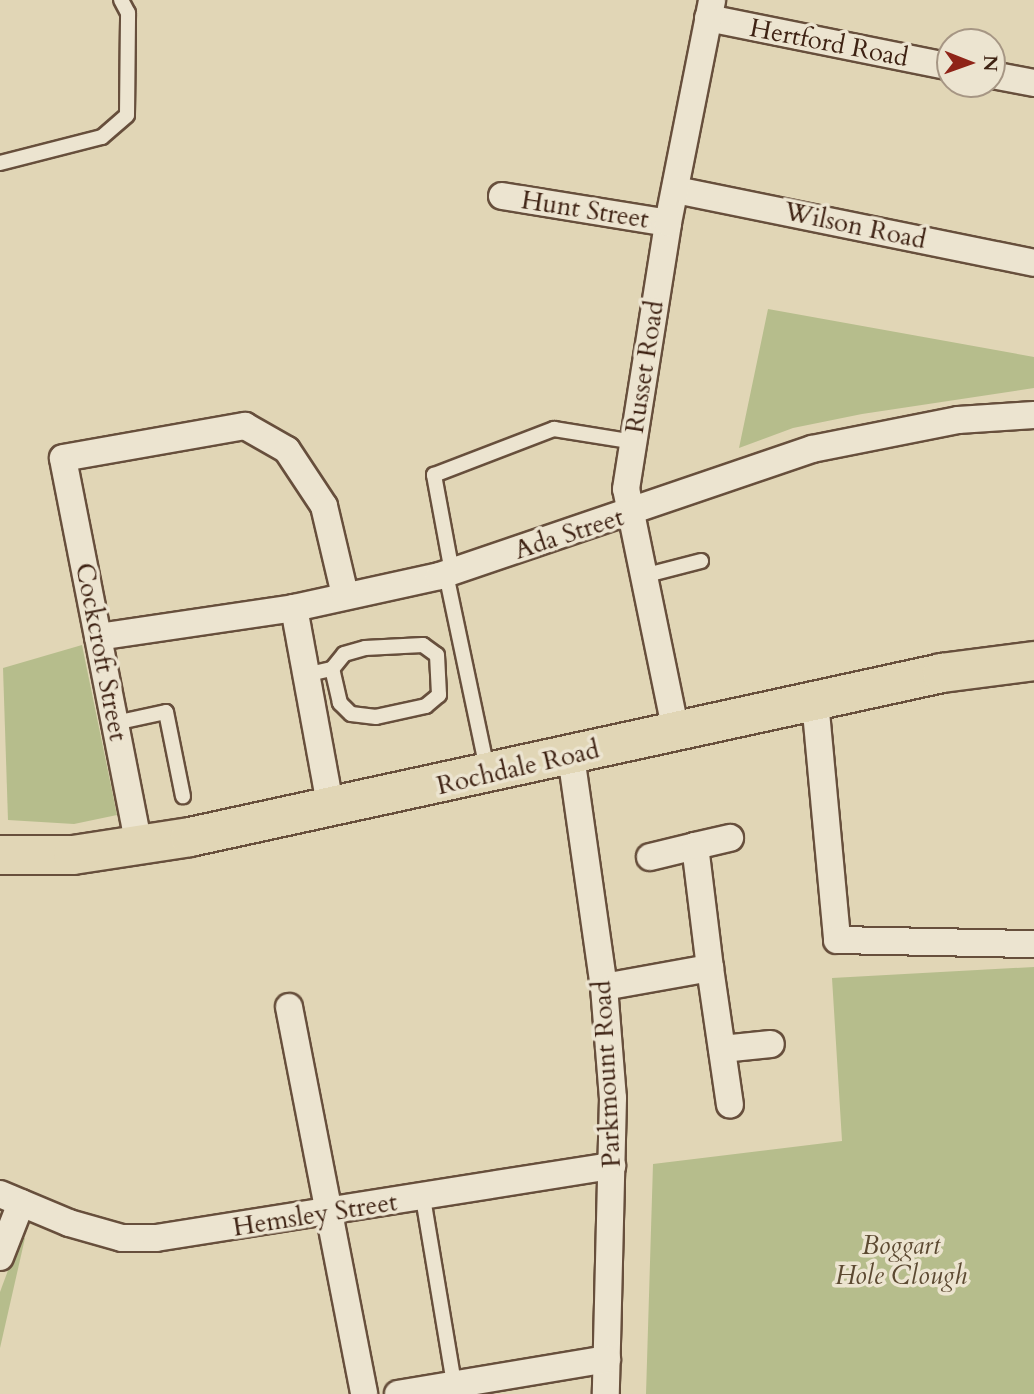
<!DOCTYPE html>
<html>
<head>
<meta charset="utf-8">
<style>
	body { margin:0 }
	#map { position:relative; width:1034px; height:1394px; overflow:hidden; background:#e1d6b6; font-family:Cardo,serif }
	div>[style] { position:absolute }
	.green>* { inset:0; background:#b6bd8c }
	.roads { filter:drop-shadow(2px 0 #674f3c) drop-shadow(-2px 0 #674f3c) drop-shadow(0 2px #674f3c) drop-shadow(0 -2px #674f3c) }
	.lane>* { height:14px; margin:-7px; padding:0 7px; transform-origin:7px; border-radius:7px; background:#ece4d0 }
	.street>* { height:26px; margin:-13px; padding:0 13px; transform-origin:13px; border-radius:13px; background:#ece4d0 }
	.primary>* { height:38px; margin:-19px; padding:0 19px; transform-origin:19px; border-radius:19px; background:#e1d6b6 }
	span { translate:-50% -50%; white-space:nowrap; text-align:center; line-height:1.15; -webkit-text-stroke:7px #ece4d0; paint-order:stroke }
	.street-label { font-size:26px; color:#3e2213 }
	.park-label { font-size:26px; color:#5c4931; font-style:italic }
	.north { position:absolute; left:936px; top:28px; width:70px; height:70px; box-sizing:border-box; background:#ece4d0; border:2px solid #a69684; border-radius:50%; rotate:91deg; font-size:19px; font-weight:700; line-height:28px; text-align:center; color:#3e2213 }
	.north::after { content:''; display:block; margin:auto; width:24px; height:32px; background:#8f2418; clip-path:polygon(50% 0,100% 100%,50% 72%,0 100%) }
</style>
</head>
<body>
<div id="map">
	<div class="green">
		<i style="clip-path:polygon(768px 309px,1034px 357px,1034px 388px,862px 414px,793px 428px,739px 448px)"></i>
		<i style="clip-path:polygon(82px 645px,117px 815px,74px 824px,8px 820px,3px 668px)"></i>
		<i style="clip-path:polygon(1034px 967px,1034px 1394px,646px 1394px,653px 1164px,842px 1141px,832px 978px)"></i>
		<i style="clip-path:polygon(20px 1238px,25px 1238px,0 1348px,0 1292px)"></i>
	</div>
	<div class="roads">
		<div class="lane">
			<i style="left:0;top:163px;width:105px;rotate:-14.3deg"></i>
			<i style="left:102px;top:137px;width:33px;rotate:-41deg"></i>
			<i style="left:127px;top:115px;width:102px;rotate:-89.4deg"></i>
			<i style="left:128px;top:13px;width:15px;rotate:-118deg"></i>
			<i style="left:452px;top:572px;width:99px;rotate:-100.5deg"></i>
			<i style="left:434px;top:475px;width:129px;rotate:-21deg"></i>
			<i style="left:554px;top:429px;width:81px;rotate:9.2deg"></i>
			<i style="left:446px;top:574px;width:199px;rotate:78.1deg"></i>
			<i style="left:643px;top:576px;width:60px;rotate:-14.5deg"></i>
			<i style="left:305px;top:675px;width:28px;rotate:-13deg"></i>
			<i style="left:332px;top:669px;width:19px;rotate:-51deg"></i>
			<i style="left:344px;top:654px;width:22px;rotate:-16deg"></i>
			<i style="left:365px;top:648px;width:58px;rotate:-3deg"></i>
			<i style="left:423px;top:645px;width:17px;rotate:36deg"></i>
			<i style="left:437px;top:655px;width:40px;rotate:87.1deg"></i>
			<i style="left:439px;top:695px;width:17px;rotate:140deg"></i>
			<i style="left:426px;top:706px;width:51px;rotate:167.6deg"></i>
			<i style="left:376px;top:717px;width:25px;rotate:-173deg"></i>
			<i style="left:351px;top:714px;width:16px;rotate:-135deg"></i>
			<i style="left:340px;top:703px;width:35px;rotate:-103deg"></i>
			<i style="left:115px;top:723px;width:52px;rotate:-12.2deg"></i>
			<i style="left:166px;top:712px;width:86px;rotate:78.6deg"></i>
			<i style="left:423px;top:1198px;width:195px;rotate:80.5deg"></i>
		</div>
		<div class="street">
			<i style="left:708px;top:18px;width:247px;rotate:11.4deg"></i>
			<i style="left:992px;top:75px;width:43px;rotate:10.8deg"></i>
			<i style="left:676px;top:190px;width:365px;rotate:11.5deg"></i>
			<i style="left:502px;top:196px;width:168px;rotate:9.2deg"></i>
			<i style="left:294px;top:608px;width:205px;rotate:79.6deg"></i>
			<i style="left:98px;top:637px;width:198px;rotate:-8.4deg"></i>
			<i style="left:294px;top:608px;width:148px;rotate:-12.4deg"></i>
			<i style="left:439px;top:576px;width:394px;rotate:-18.8deg"></i>
			<i style="left:812px;top:449px;width:149px;rotate:-11.2deg"></i>
			<i style="left:958px;top:420px;width:76px;rotate:-3.8deg"></i>
			<i style="left:815px;top:701px;width:240px;rotate:84.7deg"></i>
			<i style="left:837px;top:940px;width:197px;rotate:1.2deg"></i>
			<i style="left:676px;top:732px;width:248px;rotate:-101.6deg"></i>
			<i style="left:626px;top:489px;width:269px;rotate:-81deg"></i>
			<i style="left:668px;top:223px;width:227px;rotate:-78.8deg"></i>
			<i style="left:571px;top:756px;width:233px;rotate:81.9deg"></i>
			<i style="left:604px;top:987px;width:111px;rotate:85.4deg"></i>
			<i style="left:613px;top:1098px;width:296px;rotate:91.4deg"></i>
			<i style="left:139px;top:846px;width:395px;rotate:-101.1deg"></i>
			<i style="left:63px;top:458px;width:185px;rotate:-10deg"></i>
			<i style="left:245px;top:426px;width:48px;rotate:29.7deg"></i>
			<i style="left:287px;top:450px;width:67px;rotate:56.5deg"></i>
			<i style="left:324px;top:506px;width:91px;rotate:76.7deg"></i>
			<i style="left:650px;top:857px;width:46px;rotate:-13.7deg"></i>
			<i style="left:710px;top:968px;width:138px;rotate:81.7deg"></i>
			<i style="left:604px;top:987px;width:108px;rotate:-10.2deg"></i>
			<i style="left:710px;top:968px;width:123px;rotate:-97deg"></i>
			<i style="left:695px;top:846px;width:36px;rotate:-13deg"></i>
			<i style="left:289px;top:1007px;width:394px;rotate:79deg"></i>
			<i style="left:722px;top:1049px;width:49px;rotate:-5.8deg"></i>
			<i style="left:0;top:1194px;width:75px;rotate:22.8deg"></i>
			<i style="left:69px;top:1223px;width:55px;rotate:15.8deg"></i>
			<i style="left:122px;top:1238px;width:34px"></i>
			<i style="left:156px;top:1238px;width:462px;rotate:-9deg"></i>
			<i style="left:0;top:1257px;width:58px;rotate:-68.7deg"></i>
			<i style="left:398px;top:1394px;width:212px;rotate:-9.5deg"></i>
		</div>
		<div class="primary">
			<i style="left:0;top:855px;width:73px"></i>
			<i style="left:73px;top:855px;width:118px;rotate:-8.7deg"></i>
			<i style="left:190px;top:837px;width:770px;rotate:-12.3deg"></i>
			<i style="left:942px;top:673px;width:93px;rotate:-7.4deg"></i>
		</div>
	</div>
	<div class="street-label">
		<span style="left:829px;top:43px;rotate:11deg">Hertford Road</span>
		<span style="left:585px;top:210px;rotate:9deg">Hunt Street</span>
		<span style="left:855px;top:226px;rotate:12deg">Wilson Road</span>
		<span style="left:645px;top:367px;rotate:-81deg">Russet Road</span>
		<span style="left:569px;top:534px;rotate:-18deg">Ada Street</span>
		<span style="left:101px;top:652px;rotate:79deg">Cockcroft Street</span>
		<span style="left:518px;top:768px;rotate:-13deg">Rochdale Road</span>
		<span style="left:607px;top:1074px;rotate:-93deg">Parkmount Road</span>
		<span style="left:315px;top:1215px;rotate:-9deg">Hemsley Street</span>
	</div>
	<div class="park-label">
		<span style="left:901px;top:1261px">Boggart<br>Hole Clough</span>
	</div>
	<div class="north">N</div>
</div>
</body>
</html>
